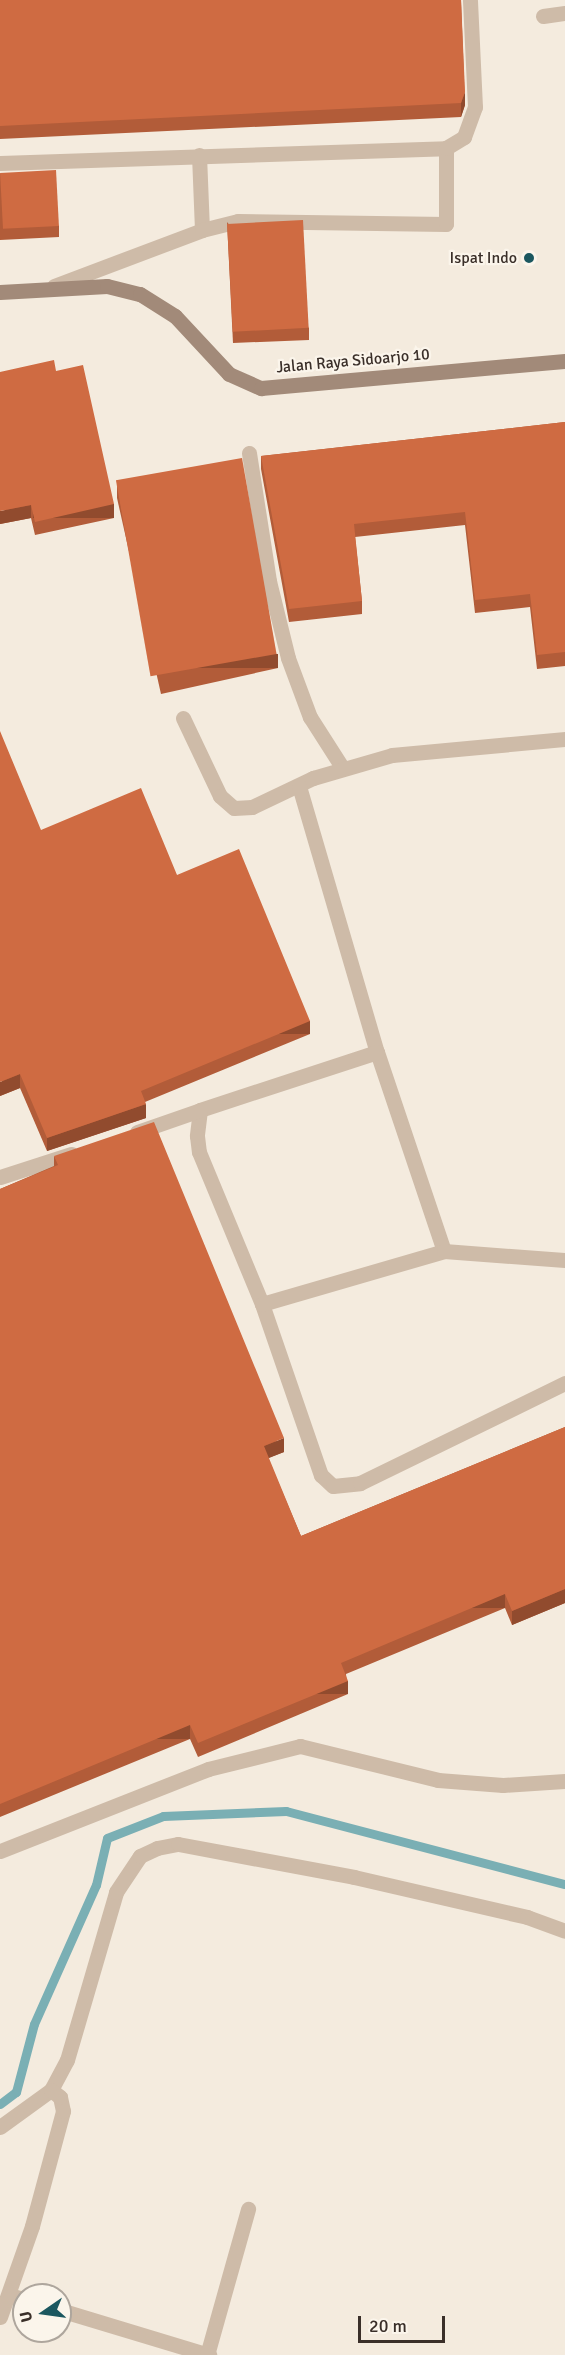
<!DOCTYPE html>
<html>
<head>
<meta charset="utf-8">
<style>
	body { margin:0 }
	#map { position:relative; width:565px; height:2355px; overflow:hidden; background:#f4ebde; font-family:Signika,sans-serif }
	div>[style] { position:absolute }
	.stream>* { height:9px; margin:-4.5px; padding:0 4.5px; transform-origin:4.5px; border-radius:4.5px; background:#7aafb4 }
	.lane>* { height:15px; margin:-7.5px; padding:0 7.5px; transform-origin:7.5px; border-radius:7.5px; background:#cebba8 }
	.street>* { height:15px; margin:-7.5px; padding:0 7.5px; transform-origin:7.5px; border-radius:7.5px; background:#cebba8 }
	.secondary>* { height:15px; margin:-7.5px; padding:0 7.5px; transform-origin:7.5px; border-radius:7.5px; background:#a28a79 }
	.wall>* { inset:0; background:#b25c39 }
	.shaded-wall>* { inset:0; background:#914b2e; transform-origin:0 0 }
	.building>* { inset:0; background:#cf6b42; transform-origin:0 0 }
	.dots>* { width:16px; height:16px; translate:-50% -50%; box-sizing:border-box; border:3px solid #fbf5eb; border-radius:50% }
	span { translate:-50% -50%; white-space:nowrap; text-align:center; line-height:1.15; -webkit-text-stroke:4.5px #fbf5eb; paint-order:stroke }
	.poi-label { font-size:16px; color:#3a2f29 }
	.right { translate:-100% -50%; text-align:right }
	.street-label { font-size:16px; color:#3a2f29 }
	.north { position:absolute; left:12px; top:2283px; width:60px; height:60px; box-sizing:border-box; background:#fbf5eb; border:2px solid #aea69d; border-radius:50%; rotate:257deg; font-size:16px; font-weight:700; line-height:24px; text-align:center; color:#3a2f29 }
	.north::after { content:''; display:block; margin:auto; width:21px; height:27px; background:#1b575f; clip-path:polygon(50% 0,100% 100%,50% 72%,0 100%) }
	.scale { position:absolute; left:358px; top:2316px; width:87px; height:27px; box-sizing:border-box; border:3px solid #3a2f29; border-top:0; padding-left:8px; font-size:18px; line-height:21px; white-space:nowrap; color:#3a2f29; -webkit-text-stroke:4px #fbf5eb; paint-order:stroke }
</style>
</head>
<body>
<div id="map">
	<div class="stream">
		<i style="left:0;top:2104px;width:20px;rotate:-37deg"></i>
		<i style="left:16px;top:2092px;width:70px;rotate:-75.2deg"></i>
		<i style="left:34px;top:2024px;width:152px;rotate:-66deg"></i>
		<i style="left:96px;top:1885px;width:48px;rotate:-76.8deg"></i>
		<i style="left:107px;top:1838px;width:60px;rotate:-21.4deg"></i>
		<i style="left:163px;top:1816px;width:123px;rotate:-2.3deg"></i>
		<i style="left:286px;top:1811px;width:288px;rotate:14.7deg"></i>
	</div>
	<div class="lane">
		<i style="left:543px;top:16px;width:22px;rotate:-8deg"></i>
		<i style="left:199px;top:155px;width:75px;rotate:87.7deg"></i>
		<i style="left:0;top:163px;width:446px;rotate:-1.9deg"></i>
		<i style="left:54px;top:286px;width:158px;rotate:-20.7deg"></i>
		<i style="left:202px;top:230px;width:37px;rotate:-14deg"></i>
		<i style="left:238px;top:221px;width:208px;rotate:0.8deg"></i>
		<i style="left:446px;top:224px;width:76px;rotate:-90deg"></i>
		<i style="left:446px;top:148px;width:21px;rotate:-31deg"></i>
		<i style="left:464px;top:137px;width:32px;rotate:-70deg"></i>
		<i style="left:475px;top:107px;width:107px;rotate:-92.7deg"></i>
		<i style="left:249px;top:453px;width:130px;rotate:81.1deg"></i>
		<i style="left:269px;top:581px;width:79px;rotate:76.1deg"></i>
		<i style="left:288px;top:658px;width:63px;rotate:69.6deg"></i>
		<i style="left:310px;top:717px;width:59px;rotate:57.4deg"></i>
		<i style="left:183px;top:718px;width:86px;rotate:64.6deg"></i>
		<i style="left:220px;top:796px;width:18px;rotate:41deg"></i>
		<i style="left:234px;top:808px;width:18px;rotate:-3deg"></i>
		<i style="left:252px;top:807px;width:68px;rotate:-25.4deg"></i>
		<i style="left:313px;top:778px;width:82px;rotate:-16.2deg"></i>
		<i style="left:392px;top:755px;width:174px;rotate:-5.3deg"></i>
		<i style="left:299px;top:786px;width:277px;rotate:73.7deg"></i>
		<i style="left:377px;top:1052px;width:210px;rotate:71.4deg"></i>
		<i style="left:377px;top:1052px;width:186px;rotate:161.9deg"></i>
		<i style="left:200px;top:1110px;width:26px;rotate:97deg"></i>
		<i style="left:197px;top:1136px;width:16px;rotate:83deg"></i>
		<i style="left:199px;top:1152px;width:165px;rotate:67.5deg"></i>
		<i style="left:262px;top:1304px;width:181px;rotate:71deg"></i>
		<i style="left:321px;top:1475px;width:16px;rotate:43deg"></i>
		<i style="left:333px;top:1486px;width:27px;rotate:-6deg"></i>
		<i style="left:360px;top:1483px;width:228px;rotate:-26deg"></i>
		<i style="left:137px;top:1132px;width:67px;rotate:-19.2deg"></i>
		<i style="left:0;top:1177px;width:75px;rotate:-17.9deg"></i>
		<i style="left:262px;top:1304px;width:190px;rotate:-16.2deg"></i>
		<i style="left:444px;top:1251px;width:121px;rotate:4.3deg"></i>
		<i style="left:0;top:1851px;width:224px;rotate:-21.5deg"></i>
		<i style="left:208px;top:1769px;width:95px;rotate:-14deg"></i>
		<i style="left:300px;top:1746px;width:142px;rotate:13.8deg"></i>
		<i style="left:438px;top:1780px;width:65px;rotate:4.4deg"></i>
		<i style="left:503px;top:1785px;width:62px;rotate:-3.7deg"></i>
	</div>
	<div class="street">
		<i style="left:0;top:2127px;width:63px;rotate:-36deg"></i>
		<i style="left:51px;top:2090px;width:34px;rotate:-62deg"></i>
		<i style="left:67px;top:2060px;width:175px;rotate:-73.7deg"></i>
		<i style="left:116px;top:1892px;width:43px;rotate:-56.3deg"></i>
		<i style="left:140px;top:1856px;width:19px;rotate:-25deg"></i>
		<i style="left:157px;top:1848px;width:21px;rotate:-11deg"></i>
		<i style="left:178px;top:1844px;width:179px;rotate:10.6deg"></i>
		<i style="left:354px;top:1877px;width:178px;rotate:13deg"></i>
		<i style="left:527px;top:1917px;width:40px;rotate:20.2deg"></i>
		<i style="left:9px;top:2295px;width:16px;rotate:15deg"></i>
		<i style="left:60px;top:2310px;width:156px;rotate:16.8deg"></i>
		<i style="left:0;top:2317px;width:96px;rotate:-70.6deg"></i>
		<i style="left:32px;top:2226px;width:119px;rotate:-74.9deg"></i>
		<i style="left:63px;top:2111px;width:14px;rotate:-102deg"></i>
		<i style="left:60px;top:2097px;width:11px;rotate:-142deg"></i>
		<i style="left:207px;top:2355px;width:152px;rotate:-74.3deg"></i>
	</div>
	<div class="secondary">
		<i style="left:0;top:292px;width:107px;rotate:-3.2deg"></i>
		<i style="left:107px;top:286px;width:34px;rotate:14deg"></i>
		<i style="left:140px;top:294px;width:41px;rotate:32.2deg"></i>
		<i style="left:175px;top:316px;width:79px;rotate:47deg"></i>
		<i style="left:229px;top:374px;width:35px;rotate:24deg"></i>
		<i style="left:261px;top:388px;width:305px;rotate:-5.1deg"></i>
	</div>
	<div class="wall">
		<i style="clip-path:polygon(0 0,461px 0,465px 105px,461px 117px,0 139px)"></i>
		<i style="clip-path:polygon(0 173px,59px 226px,59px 237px,0 240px)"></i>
		<i style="clip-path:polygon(227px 222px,309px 328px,309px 340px,233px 343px)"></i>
		<i style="clip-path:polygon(56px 371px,114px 518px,35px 535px,31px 518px,0 524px)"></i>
		<i style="clip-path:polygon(565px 422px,565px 666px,537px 669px,530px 607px,475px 613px,465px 525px,355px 537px,362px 601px,362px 614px,289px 622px,261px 469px,261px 456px)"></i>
		<i style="clip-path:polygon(117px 485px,278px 668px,161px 694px,117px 498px)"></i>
		<i style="clip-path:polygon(41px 830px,177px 875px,310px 1034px,145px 1102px,146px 1118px,47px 1151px,20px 1088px,0 1096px)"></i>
		<i style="clip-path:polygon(54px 1156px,284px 1452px,268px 1458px,301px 1536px,565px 1427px,565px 1603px,512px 1625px,505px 1608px,346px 1674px,348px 1694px,198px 1757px,190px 1739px,0 1817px,0 1189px,54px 1166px)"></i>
	</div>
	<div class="shaded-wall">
		<i style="clip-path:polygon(465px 92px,465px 105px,461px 117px,461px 103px)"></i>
		<i style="left:114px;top:504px;width:14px;height:81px;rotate:90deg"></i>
		<i style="clip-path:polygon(31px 505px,31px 518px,0 524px,0 511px)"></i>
		<i style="left:278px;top:654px;width:14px;height:120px;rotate:90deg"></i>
		<i style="left:310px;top:1021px;width:13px;height:183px;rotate:90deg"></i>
		<i style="clip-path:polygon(20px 1074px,20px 1088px,0 1096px,0 1082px)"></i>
		<i style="clip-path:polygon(146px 1104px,146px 1118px,47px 1151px,47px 1138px)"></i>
		<i style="clip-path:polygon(284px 1438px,284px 1452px,264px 1460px,264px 1446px)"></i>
		<i style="clip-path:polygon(565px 1589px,565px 1603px,512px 1625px,512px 1611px)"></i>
		<i style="left:505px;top:1594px;width:14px;height:178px;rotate:90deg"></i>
		<i style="left:348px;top:1681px;width:13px;height:162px;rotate:90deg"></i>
		<i style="left:190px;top:1725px;width:14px;height:206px;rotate:90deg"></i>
	</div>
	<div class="building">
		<i style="clip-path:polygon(0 0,461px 0,465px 92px,461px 103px,0 126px)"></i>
		<i style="left:56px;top:170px;width:56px;height:56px;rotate:87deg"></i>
		<i style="left:303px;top:220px;width:108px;height:76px;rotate:87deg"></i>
		<i style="clip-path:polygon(54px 360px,56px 371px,83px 365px,114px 504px,35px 522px,31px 505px,0 511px,0 372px)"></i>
		<i style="clip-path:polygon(565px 422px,565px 652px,537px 655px,530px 594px,475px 600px,465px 512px,354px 524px,362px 601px,289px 609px,261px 456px)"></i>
		<i style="left:242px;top:458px;width:199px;height:128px;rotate:80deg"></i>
		<i style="clip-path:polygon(0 731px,41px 830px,141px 788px,177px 875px,239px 849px,310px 1021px,141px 1091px,146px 1104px,47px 1138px,20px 1074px,0 1082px)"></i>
		<i style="clip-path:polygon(154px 1122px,284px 1438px,264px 1446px,301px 1536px,565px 1427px,565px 1589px,512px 1611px,505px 1594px,341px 1663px,348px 1681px,198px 1743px,190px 1725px,0 1804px,0 1189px,58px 1165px,54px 1156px)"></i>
	</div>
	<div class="dots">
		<i style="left:529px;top:258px;background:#1b575f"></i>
	</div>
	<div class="poi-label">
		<span class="right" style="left:517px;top:258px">Ispat Indo</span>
	</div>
	<div class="street-label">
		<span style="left:353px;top:361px;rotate:-5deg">Jalan Raya Sidoarjo 10</span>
	</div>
	<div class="north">U</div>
	<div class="scale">20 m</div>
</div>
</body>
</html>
